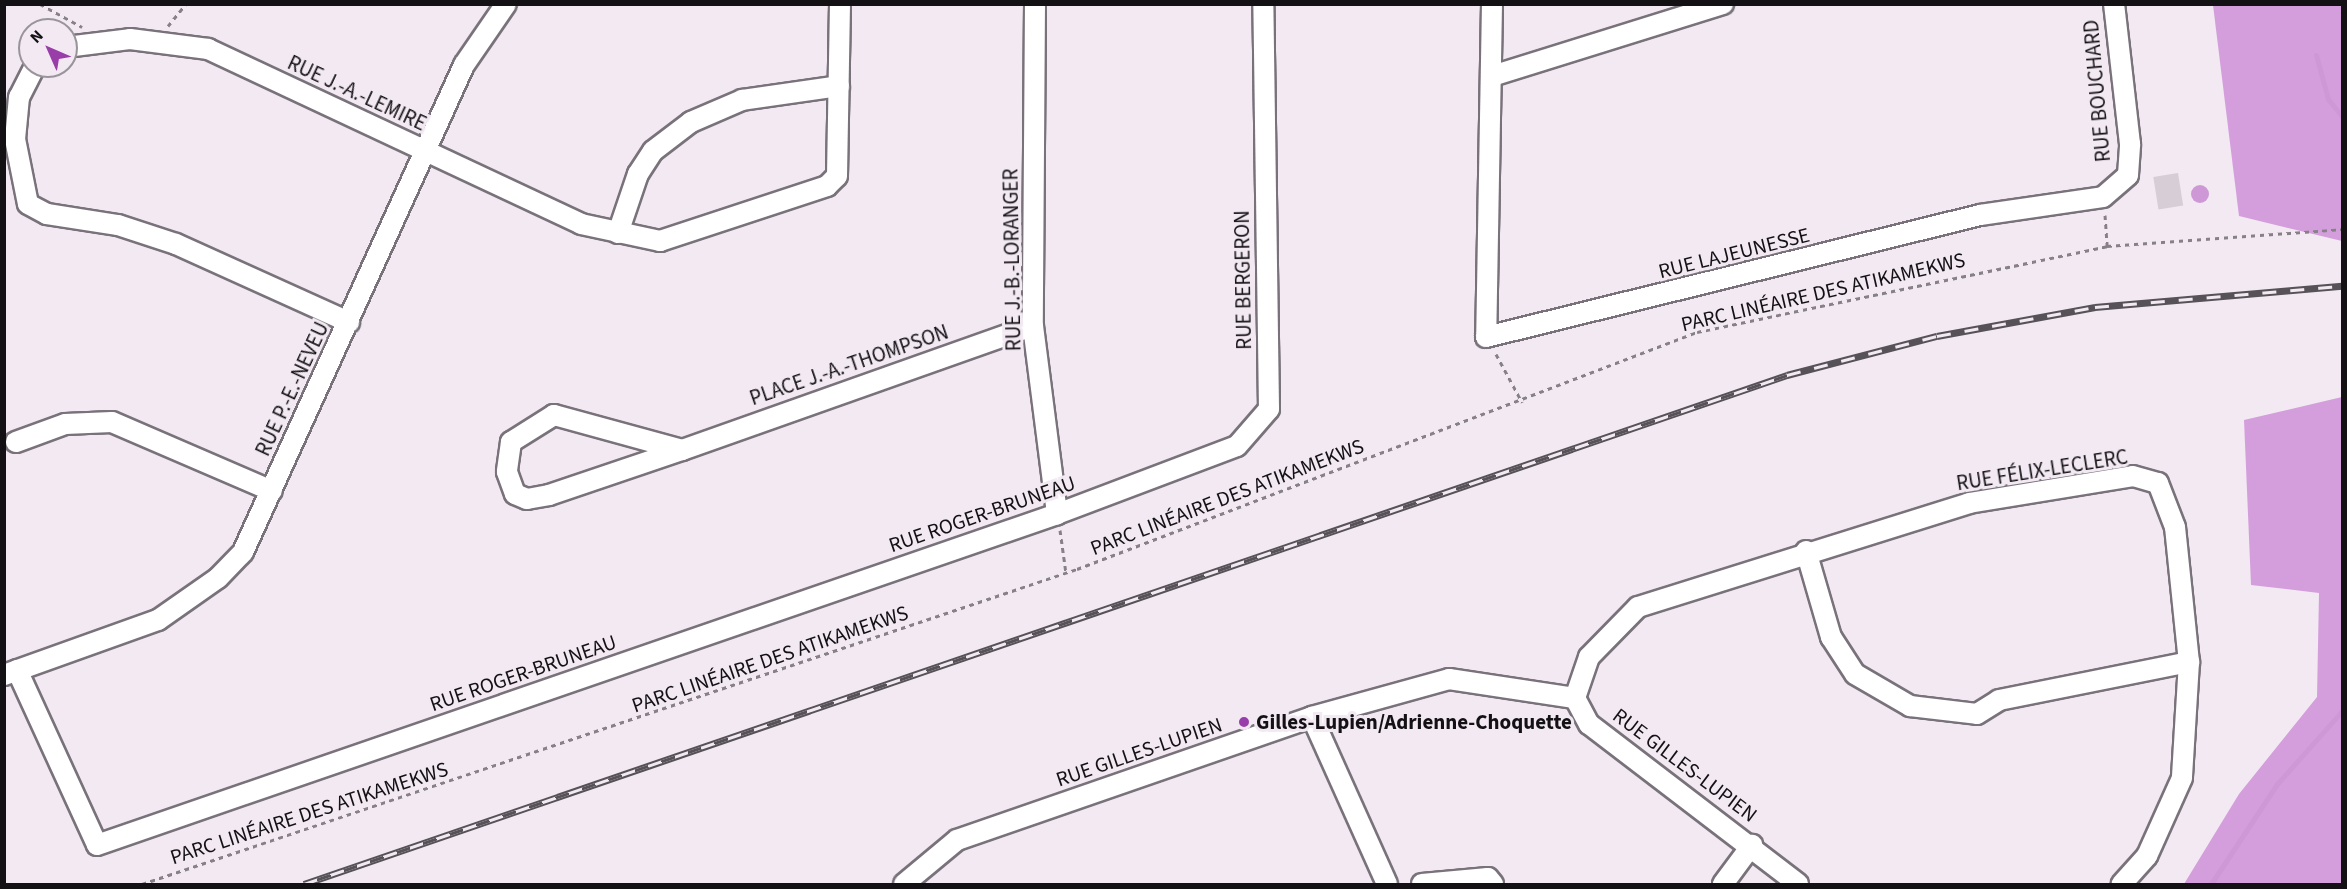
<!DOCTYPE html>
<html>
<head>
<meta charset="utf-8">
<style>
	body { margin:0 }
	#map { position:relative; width:2347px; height:889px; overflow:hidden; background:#f2e9f3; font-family:"Source Sans 3",sans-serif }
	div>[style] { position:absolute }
	.forest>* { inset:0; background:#d49edc }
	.water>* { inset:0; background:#ce98d6 }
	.round { border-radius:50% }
	.stream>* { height:5px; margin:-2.5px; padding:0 2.5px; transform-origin:2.5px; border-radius:2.5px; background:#ce98d6 }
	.building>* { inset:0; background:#d6cdd7; transform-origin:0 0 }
	.path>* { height:3px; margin-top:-1.5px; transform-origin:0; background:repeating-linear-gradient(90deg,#878187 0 4.5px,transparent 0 9px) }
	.roads { filter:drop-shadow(2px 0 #79727b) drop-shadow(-2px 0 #79727b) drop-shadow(0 2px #79727b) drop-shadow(0 -2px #79727b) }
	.street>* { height:20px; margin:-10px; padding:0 10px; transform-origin:10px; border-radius:10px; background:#fff }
	.rail>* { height:7px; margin-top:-3.5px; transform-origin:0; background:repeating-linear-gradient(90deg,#f2e9f3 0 14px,#575257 0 28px); box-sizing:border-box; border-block:2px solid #575257 }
	.dots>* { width:16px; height:16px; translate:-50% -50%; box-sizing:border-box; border:3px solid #f2e9f3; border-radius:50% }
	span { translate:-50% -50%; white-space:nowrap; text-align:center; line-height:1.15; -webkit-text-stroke:6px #f2e9f3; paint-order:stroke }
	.street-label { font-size:21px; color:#141114 }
	.poi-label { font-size:21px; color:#141114; font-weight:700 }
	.left { translate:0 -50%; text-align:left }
	.frame { position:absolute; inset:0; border:6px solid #141114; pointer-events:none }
	.north { position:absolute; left:18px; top:18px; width:60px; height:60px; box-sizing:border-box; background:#f2e9f3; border:2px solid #99939a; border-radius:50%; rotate:315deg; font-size:16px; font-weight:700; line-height:24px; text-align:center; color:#141114 }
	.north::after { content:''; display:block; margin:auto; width:21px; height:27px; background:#993da8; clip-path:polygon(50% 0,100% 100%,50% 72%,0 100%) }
</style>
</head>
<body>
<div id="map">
	<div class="forest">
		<i style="clip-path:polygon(2213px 5px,2342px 5px,2342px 241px,2239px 216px)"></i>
		<i style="clip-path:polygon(2342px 397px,2342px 884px,2184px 884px,2239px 794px,2317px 697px,2319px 593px,2251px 585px,2244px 420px)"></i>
	</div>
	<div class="water">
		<i class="round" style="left:2191px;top:185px;width:18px;height:18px"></i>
	</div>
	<div class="stream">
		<i style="left:2316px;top:55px;width:46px;rotate:74.7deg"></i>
		<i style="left:2328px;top:99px;width:22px;rotate:51deg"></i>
		<i style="left:2211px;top:884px;width:120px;rotate:-56.6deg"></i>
		<i style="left:2277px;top:784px;width:98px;rotate:-48.3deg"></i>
	</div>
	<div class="building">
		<i style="left:2178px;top:173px;width:33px;height:25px;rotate:81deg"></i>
	</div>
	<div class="path">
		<i style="left:40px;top:4px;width:48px;rotate:28.7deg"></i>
		<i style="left:168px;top:26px;width:28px;rotate:-51deg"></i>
		<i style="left:2105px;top:215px;width:31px;rotate:86deg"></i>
		<i style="left:1496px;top:354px;width:55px;rotate:61.6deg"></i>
		<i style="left:1060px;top:530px;width:43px;rotate:82.1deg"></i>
		<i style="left:142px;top:884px;width:987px;rotate:-18.62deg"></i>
		<i style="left:1077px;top:569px;width:664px;rotate:-20.92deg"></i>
		<i style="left:1697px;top:332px;width:419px;rotate:-11.8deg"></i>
		<i style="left:2107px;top:246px;width:236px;rotate:-4.1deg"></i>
	</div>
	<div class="roads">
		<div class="street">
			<i style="left:1035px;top:4px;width:322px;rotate:90.4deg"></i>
			<i style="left:1033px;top:326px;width:190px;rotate:82.7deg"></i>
			<i style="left:1492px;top:4px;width:333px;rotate:91deg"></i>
			<i style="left:1486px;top:337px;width:509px;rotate:-13.87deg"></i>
			<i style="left:1980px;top:215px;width:124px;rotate:-8.3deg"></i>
			<i style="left:2103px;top:197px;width:33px;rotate:-41deg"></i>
			<i style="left:2128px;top:175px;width:31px;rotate:-86deg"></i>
			<i style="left:2130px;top:144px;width:141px;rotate:-96.5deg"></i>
			<i style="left:66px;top:47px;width:64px;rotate:-7.1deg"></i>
			<i style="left:130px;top:39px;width:79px;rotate:7.3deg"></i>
			<i style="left:208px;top:49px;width:412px;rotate:25.1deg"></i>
			<i style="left:581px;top:224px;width:81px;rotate:12.1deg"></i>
			<i style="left:660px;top:241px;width:176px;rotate:-18.2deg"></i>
			<i style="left:827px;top:186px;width:14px;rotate:-45deg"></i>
			<i style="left:837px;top:176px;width:172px;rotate:-89deg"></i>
			<i style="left:35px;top:66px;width:35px;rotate:117deg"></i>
			<i style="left:19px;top:97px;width:42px;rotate:95.4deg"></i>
			<i style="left:15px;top:139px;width:66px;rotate:78.7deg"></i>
			<i style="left:28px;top:204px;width:21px;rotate:28deg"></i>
			<i style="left:47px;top:214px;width:72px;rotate:8.8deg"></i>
			<i style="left:118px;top:225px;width:61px;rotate:18.1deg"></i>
			<i style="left:176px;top:244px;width:190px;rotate:24.3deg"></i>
			<i style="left:1492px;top:76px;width:242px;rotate:-17.3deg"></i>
			<i style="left:618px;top:233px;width:62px;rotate:-71.3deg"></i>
			<i style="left:638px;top:174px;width:27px;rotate:-57deg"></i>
			<i style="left:653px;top:151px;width:48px;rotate:-37.3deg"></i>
			<i style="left:691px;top:122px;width:56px;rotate:-23.3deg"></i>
			<i style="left:742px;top:100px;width:98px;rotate:-8.2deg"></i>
			<i style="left:16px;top:442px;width:52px;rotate:-20.2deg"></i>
			<i style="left:65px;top:424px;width:47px;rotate:-2.4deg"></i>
			<i style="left:112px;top:422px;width:174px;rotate:23.3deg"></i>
			<i style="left:682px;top:450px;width:133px;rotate:-164.7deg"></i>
			<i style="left:554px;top:415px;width:51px;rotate:147.9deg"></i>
			<i style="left:511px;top:442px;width:30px;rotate:98deg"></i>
			<i style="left:507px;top:472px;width:23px;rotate:70deg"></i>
			<i style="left:515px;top:494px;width:13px;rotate:23deg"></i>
			<i style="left:527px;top:499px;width:22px;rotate:-10deg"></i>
			<i style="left:549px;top:495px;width:140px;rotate:-18.7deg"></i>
			<i style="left:682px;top:450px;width:372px;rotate:-19.5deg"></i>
			<i style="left:1806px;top:551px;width:90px;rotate:73.8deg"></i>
			<i style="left:1831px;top:637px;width:44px;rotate:57deg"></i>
			<i style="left:1855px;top:674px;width:64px;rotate:30.2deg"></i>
			<i style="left:1910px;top:706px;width:67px;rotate:6.8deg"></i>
			<i style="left:1977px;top:714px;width:26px;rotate:-32deg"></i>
			<i style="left:1999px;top:700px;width:194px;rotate:-11.3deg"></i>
			<i style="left:17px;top:670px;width:192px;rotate:65.4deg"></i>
			<i style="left:97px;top:845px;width:1015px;rotate:-19.02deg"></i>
			<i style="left:1057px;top:514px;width:192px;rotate:-20.7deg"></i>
			<i style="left:1237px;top:446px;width:49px;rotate:-49.1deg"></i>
			<i style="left:1269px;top:409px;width:405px;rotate:-90.8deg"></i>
			<i style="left:4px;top:675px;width:164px;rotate:-19.7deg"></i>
			<i style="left:158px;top:620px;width:73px;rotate:-35deg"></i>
			<i style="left:218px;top:578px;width:36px;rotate:-46deg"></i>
			<i style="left:243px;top:552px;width:535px;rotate:-65.59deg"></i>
			<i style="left:464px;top:65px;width:74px;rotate:-55.5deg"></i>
			<i style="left:1575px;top:698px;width:43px;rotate:-71.1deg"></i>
			<i style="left:1589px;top:657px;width:70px;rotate:-45.6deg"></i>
			<i style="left:1638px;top:607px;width:347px;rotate:-17.4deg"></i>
			<i style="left:1969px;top:503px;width:166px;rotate:-9.3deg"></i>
			<i style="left:2133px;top:476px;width:26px;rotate:16deg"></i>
			<i style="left:2158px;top:483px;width:47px;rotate:68.9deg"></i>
			<i style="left:2175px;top:527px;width:136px;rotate:84.1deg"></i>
			<i style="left:2189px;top:662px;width:116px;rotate:93.5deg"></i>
			<i style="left:2182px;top:778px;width:85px;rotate:114.2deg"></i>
			<i style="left:2147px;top:856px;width:38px;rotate:132deg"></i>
			<i style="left:1575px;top:698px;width:30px;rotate:62deg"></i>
			<i style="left:1589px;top:724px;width:263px;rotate:37.4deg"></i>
			<i style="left:1312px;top:717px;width:183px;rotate:65.8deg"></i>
			<i style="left:904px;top:884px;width:69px;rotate:-39.7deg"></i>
			<i style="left:957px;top:840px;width:376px;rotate:-19.1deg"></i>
			<i style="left:1312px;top:717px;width:142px;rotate:-15.5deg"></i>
			<i style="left:1449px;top:679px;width:127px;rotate:8.6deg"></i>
			<i style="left:1422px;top:884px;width:66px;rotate:-5.2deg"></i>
			<i style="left:1488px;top:878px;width:8px;rotate:50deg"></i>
			<i style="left:1723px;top:884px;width:49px;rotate:-53.4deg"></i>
		</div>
	</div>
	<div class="rail">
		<i style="left:304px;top:884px;width:1568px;rotate:-18.94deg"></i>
		<i style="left:1787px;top:375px;width:155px;rotate:-14.6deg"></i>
		<i style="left:1937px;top:336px;width:161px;rotate:-10.4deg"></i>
		<i style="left:2095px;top:307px;width:248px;rotate:-4.9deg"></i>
	</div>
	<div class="dots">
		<i style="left:1244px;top:722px;background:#993da8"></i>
	</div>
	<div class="street-label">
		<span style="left:2097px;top:91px;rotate:-95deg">RUE BOUCHARD</span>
		<span style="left:357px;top:93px;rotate:25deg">RUE J.-A.-LEMIRE</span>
		<span style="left:1734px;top:253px;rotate:-14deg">RUE LAJEUNESSE</span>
		<span style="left:1012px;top:260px;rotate:-91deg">RUE J.-B.-LORANGER</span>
		<span style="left:1243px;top:280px;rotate:-91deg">RUE BERGERON</span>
		<span style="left:1823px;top:292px;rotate:-13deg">PARC LINÉAIRE DES ATIKAMEKWS</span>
		<span style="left:849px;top:365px;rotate:-19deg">PLACE J.-A.-THOMPSON</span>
		<span style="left:292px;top:389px;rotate:-65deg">RUE P.-E.-NEVEU</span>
		<span style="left:2042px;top:470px;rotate:-9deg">RUE FÉLIX-LECLERC</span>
		<span style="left:1227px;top:497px;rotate:-21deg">PARC LINÉAIRE DES ATIKAMEKWS</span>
		<span style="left:982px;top:514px;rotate:-19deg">RUE ROGER-BRUNEAU</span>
		<span style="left:770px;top:659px;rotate:-19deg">PARC LINÉAIRE DES ATIKAMEKWS</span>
		<span style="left:523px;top:673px;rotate:-19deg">RUE ROGER-BRUNEAU</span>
		<span style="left:1139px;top:752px;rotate:-19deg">RUE GILLES-LUPIEN</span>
		<span style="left:1685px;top:765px;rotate:37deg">RUE GILLES-LUPIEN</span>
		<span style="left:309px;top:813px;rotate:-18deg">PARC LINÉAIRE DES ATIKAMEKWS</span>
	</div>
	<div class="poi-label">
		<span class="left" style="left:1256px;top:722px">Gilles-Lupien/Adrienne-Choquette</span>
	</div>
	<div class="frame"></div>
	<div class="north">N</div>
</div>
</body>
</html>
